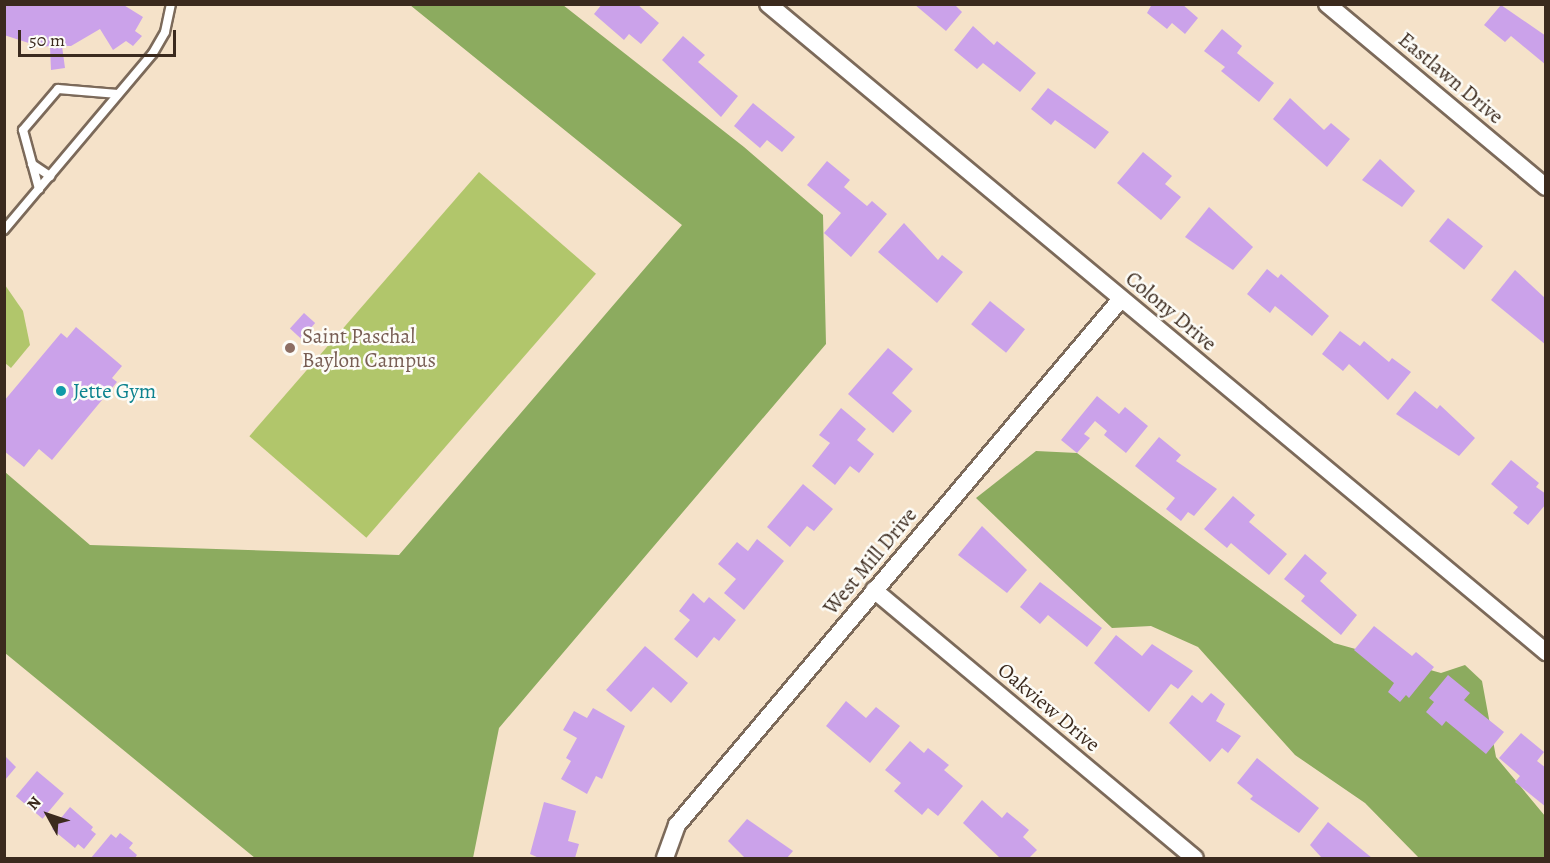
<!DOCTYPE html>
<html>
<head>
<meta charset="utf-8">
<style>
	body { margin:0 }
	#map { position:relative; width:1550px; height:863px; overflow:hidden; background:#f5e2c9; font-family:Alegreya,serif }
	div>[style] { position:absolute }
	.green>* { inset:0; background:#b1c66b; transform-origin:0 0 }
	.forest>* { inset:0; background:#8cab5f }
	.building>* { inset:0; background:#cba2ea; transform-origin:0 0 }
	.roads { filter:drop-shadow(2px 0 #7c6a5a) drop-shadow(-2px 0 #7c6a5a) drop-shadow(0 2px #7c6a5a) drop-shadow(0 -2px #7c6a5a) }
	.lane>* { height:8px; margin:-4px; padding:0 4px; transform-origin:4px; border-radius:4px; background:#fff }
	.street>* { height:16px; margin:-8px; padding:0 8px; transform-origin:8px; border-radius:8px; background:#fff }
	.dots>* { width:16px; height:16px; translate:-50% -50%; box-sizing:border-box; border:3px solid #fdfcf7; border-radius:50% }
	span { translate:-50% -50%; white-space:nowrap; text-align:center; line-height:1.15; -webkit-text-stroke:5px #fdfcf7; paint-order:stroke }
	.street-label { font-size:21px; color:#3b2a1e }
	.education-label { font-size:21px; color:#785e54 }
	.left { translate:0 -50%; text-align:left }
	.culture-label { font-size:21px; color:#0d838f }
	.frame { position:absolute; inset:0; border:6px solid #3b2a1e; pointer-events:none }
	.north { position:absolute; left:18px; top:785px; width:60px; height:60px; -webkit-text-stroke:4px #fdfcf7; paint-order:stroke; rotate:310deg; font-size:16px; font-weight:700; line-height:24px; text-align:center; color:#3b2a1e }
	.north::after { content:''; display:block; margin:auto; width:21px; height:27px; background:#3b2a1e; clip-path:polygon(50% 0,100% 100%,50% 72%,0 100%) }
	.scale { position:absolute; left:18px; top:30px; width:158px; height:27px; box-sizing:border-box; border:3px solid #3b2a1e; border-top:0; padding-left:8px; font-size:18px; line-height:21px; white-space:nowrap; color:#3b2a1e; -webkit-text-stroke:4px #fdfcf7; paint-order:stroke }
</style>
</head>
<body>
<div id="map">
	<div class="green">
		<i style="left:479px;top:172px;width:155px;height:350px;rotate:41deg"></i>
		<i style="clip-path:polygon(5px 285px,23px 311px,30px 345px,11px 368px,5px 363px)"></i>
	</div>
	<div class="forest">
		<i style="clip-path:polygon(410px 5px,563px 5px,744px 147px,823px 215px,826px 344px,499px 728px,473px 858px,255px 858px,5px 653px,5px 472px,90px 545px,399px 555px,682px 225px)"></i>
		<i style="clip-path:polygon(1036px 451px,1077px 453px,1334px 643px,1441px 673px,1465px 665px,1482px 681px,1496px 757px,1545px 816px,1545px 858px,1419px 858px,1365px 803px,1295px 755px,1198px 647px,1151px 626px,1112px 628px,976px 498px)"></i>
	</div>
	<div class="building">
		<i style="clip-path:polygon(4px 4px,122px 4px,143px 17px,135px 31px,142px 36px,133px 46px,126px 41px,113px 50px,100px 29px,71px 46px,62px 46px,65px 68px,51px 70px,50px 46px,41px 47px,4px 35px)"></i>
		<i style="clip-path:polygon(602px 4px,637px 4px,659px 23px,641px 44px,629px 34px,624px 40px,594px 14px)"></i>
		<i style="clip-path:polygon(914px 4px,954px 4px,962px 12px,946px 31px)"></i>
		<i style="clip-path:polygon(1152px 4px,1182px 4px,1198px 18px,1185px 34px,1172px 23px,1167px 29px,1147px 13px)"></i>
		<i style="clip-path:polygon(1501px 5px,1546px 36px,1546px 65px,1511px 36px,1505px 42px,1484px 25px)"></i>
		<i style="clip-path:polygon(973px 26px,994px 45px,997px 41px,1036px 73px,1020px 92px,983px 63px,977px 69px,954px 50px)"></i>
		<i style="clip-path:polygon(1222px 29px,1242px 46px,1237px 53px,1274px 83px,1259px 102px,1221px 71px,1225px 67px,1204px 51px)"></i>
		<i style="clip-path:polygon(683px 36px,705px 55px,698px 62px,738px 96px,721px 117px,662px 60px)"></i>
		<i style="clip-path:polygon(1048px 88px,1109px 132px,1095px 149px,1055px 120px,1051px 125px,1031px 109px)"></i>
		<i style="clip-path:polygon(1290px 98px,1324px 130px,1331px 123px,1350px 139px,1327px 167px,1273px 119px)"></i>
		<i style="clip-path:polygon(753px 103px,795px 137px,782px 152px,767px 140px,760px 148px,734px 126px)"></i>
		<i style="clip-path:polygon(1143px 152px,1172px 176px,1165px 184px,1181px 197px,1161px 220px,1117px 183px)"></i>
		<i style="clip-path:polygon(1380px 159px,1415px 191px,1402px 207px,1362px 180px)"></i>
		<i style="clip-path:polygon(827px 161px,850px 180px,844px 187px,867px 206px,872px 201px,887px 214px,851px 257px,824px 233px,841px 213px,807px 185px)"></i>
		<i style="clip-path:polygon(1209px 207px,1253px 247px,1233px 270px,1185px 237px)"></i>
		<i style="left:1448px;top:218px;width:45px;height:30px;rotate:39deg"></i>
		<i style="clip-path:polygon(904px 223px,938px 260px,942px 255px,963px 272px,937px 303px,878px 252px)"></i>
		<i style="clip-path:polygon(1267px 269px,1278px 278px,1281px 274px,1329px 316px,1312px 336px,1275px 306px,1270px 313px,1247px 294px)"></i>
		<i style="clip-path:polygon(1515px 270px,1546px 299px,1546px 345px,1491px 300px)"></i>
		<i style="left:990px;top:301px;width:45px;height:30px;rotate:39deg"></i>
		<i style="left:304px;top:313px;width:15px;height:21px;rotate:42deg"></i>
		<i style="clip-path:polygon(76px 327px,122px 366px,112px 378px,117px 382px,52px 460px,39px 449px,24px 467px,4px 451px,4px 401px,61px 333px,67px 338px)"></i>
		<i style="clip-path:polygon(1340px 331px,1360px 346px,1364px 341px,1389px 362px,1392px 358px,1411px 372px,1388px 400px,1349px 364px,1343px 371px,1322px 354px)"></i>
		<i style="clip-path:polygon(888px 348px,913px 369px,892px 393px,912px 411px,893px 433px,848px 394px)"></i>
		<i style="clip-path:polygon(1415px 391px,1437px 409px,1440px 405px,1475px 438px,1459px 456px,1396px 414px)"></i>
		<i style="clip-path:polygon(1097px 396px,1119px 414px,1125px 407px,1148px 426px,1126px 453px,1104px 435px,1107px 431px,1095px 421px,1084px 434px,1090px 438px,1077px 453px,1061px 440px)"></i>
		<i style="clip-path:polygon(841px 408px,866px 429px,857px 440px,874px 454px,859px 473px,850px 466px,835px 485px,812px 466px,830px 443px,819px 435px)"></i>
		<i style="clip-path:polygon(1159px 437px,1181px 455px,1176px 461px,1217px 489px,1194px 516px,1188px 512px,1181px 521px,1166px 509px,1175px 498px,1135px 466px)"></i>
		<i style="clip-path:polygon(1511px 460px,1539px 483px,1536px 487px,1546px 494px,1546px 504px,1528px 525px,1513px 513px,1518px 507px,1491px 484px)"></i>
		<i style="clip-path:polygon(803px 484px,833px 509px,814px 531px,807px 526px,790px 547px,767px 527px)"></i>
		<i style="clip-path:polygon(1233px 496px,1255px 515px,1249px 522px,1287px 554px,1269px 575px,1231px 543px,1227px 548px,1204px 529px)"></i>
		<i style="clip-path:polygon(982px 526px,1027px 570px,1007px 593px,958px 555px)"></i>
		<i style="clip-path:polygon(757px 539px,784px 561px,744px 610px,724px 593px,736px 579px,718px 564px,737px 542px,748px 551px)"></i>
		<i style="clip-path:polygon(1305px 554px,1327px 573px,1320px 581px,1357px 615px,1341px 635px,1301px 601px,1305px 596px,1284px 579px)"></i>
		<i style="clip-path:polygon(1040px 582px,1102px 628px,1087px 647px,1048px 615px,1040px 624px,1020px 607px)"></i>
		<i style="clip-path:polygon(693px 593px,704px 603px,709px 597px,736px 620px,719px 641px,714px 637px,697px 658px,674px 639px,690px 620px,679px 611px)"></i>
		<i style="clip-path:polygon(1374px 626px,1412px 656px,1416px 652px,1434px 667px,1409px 698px,1406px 695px,1400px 702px,1388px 692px,1394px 683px,1354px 650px)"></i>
		<i style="clip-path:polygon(1116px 635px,1142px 656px,1152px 644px,1193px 671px,1178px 689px,1171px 684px,1149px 712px,1094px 663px)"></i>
		<i style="clip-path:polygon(645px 646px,688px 683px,671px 703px,653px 687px,631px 712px,606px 690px)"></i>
		<i style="clip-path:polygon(1448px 675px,1470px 693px,1464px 700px,1504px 732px,1486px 754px,1446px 721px,1442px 726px,1426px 712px,1434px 702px,1429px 698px)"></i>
		<i style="clip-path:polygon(1211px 693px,1225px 704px,1216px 721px,1241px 736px,1228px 753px,1222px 748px,1210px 762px,1169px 723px,1192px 695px,1202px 703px)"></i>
		<i style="clip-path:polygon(846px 701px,866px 718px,876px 707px,900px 726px,870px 763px,826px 726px)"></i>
		<i style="clip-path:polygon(593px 708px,625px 726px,602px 779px,596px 776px,587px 794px,561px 779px,571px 761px,566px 758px,577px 738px,563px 730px,574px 711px,587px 718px)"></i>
		<i style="clip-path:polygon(1521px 733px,1544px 752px,1537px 761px,1546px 768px,1546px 807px,1515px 782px,1520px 776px,1499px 758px)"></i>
		<i style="clip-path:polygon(910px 741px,924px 753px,928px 748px,949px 765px,944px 770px,963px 786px,938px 816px,928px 808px,922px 815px,894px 791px,901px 783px,885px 770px)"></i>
		<i style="clip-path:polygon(5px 756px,16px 767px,5px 780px)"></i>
		<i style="clip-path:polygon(1257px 758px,1319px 808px,1299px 833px,1250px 799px,1253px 796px,1237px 783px)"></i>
		<i style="left:37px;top:771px;width:35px;height:33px;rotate:40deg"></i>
		<i style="clip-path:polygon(982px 800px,1002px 818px,1007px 812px,1029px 830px,1023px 837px,1037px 850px,1029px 858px,1000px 858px,963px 823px)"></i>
		<i style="clip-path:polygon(544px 802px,576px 811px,568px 841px,579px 844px,575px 858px,539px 858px,530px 854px)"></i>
		<i style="clip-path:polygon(70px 807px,93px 827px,91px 830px,96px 834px,84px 849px,78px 844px,75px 848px,52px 829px)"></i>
		<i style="clip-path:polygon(747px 819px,793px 851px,787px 858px,745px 858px,728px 841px)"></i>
		<i style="clip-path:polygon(1328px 822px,1372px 858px,1321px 857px,1310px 845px)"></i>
		<i style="clip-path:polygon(120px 833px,133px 843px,129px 848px,137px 855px,135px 858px,91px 858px,111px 834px,116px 838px)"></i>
	</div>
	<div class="roads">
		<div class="lane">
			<i style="left:32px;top:164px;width:22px;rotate:34deg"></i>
			<i style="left:39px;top:189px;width:61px;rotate:-105.2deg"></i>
			<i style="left:23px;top:130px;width:54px;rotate:-49.5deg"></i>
			<i style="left:58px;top:89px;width:60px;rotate:4.8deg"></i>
			<i style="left:4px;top:230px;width:231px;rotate:-49.9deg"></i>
			<i style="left:153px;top:53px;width:24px;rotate:-60deg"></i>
			<i style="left:165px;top:32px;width:29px;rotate:-78deg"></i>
		</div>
		<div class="street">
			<i style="left:768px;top:4px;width:1013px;rotate:39.79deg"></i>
			<i style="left:1327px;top:4px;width:285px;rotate:39.9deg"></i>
			<i style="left:874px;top:590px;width:418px;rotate:39.9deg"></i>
			<i style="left:665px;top:858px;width:35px;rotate:-70deg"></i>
			<i style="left:677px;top:825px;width:688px;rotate:-49.83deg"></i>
		</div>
	</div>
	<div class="dots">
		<i style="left:290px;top:348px;background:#8d6e63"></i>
		<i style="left:61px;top:391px;background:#0f9aa8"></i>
	</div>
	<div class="street-label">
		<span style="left:1451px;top:78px;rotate:40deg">Eastlawn Drive</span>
		<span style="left:1171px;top:311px;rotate:40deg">Colony Drive</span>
		<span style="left:870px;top:561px;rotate:-50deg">West Mill Drive</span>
		<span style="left:1049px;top:707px;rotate:40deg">Oakview Drive</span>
	</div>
	<div class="education-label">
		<span class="left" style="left:302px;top:348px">Saint Paschal<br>Baylon Campus</span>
	</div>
	<div class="culture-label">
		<span class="left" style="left:73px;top:391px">Jette Gym</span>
	</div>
	<div class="frame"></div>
	<div class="north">N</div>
	<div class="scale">50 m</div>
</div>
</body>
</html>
